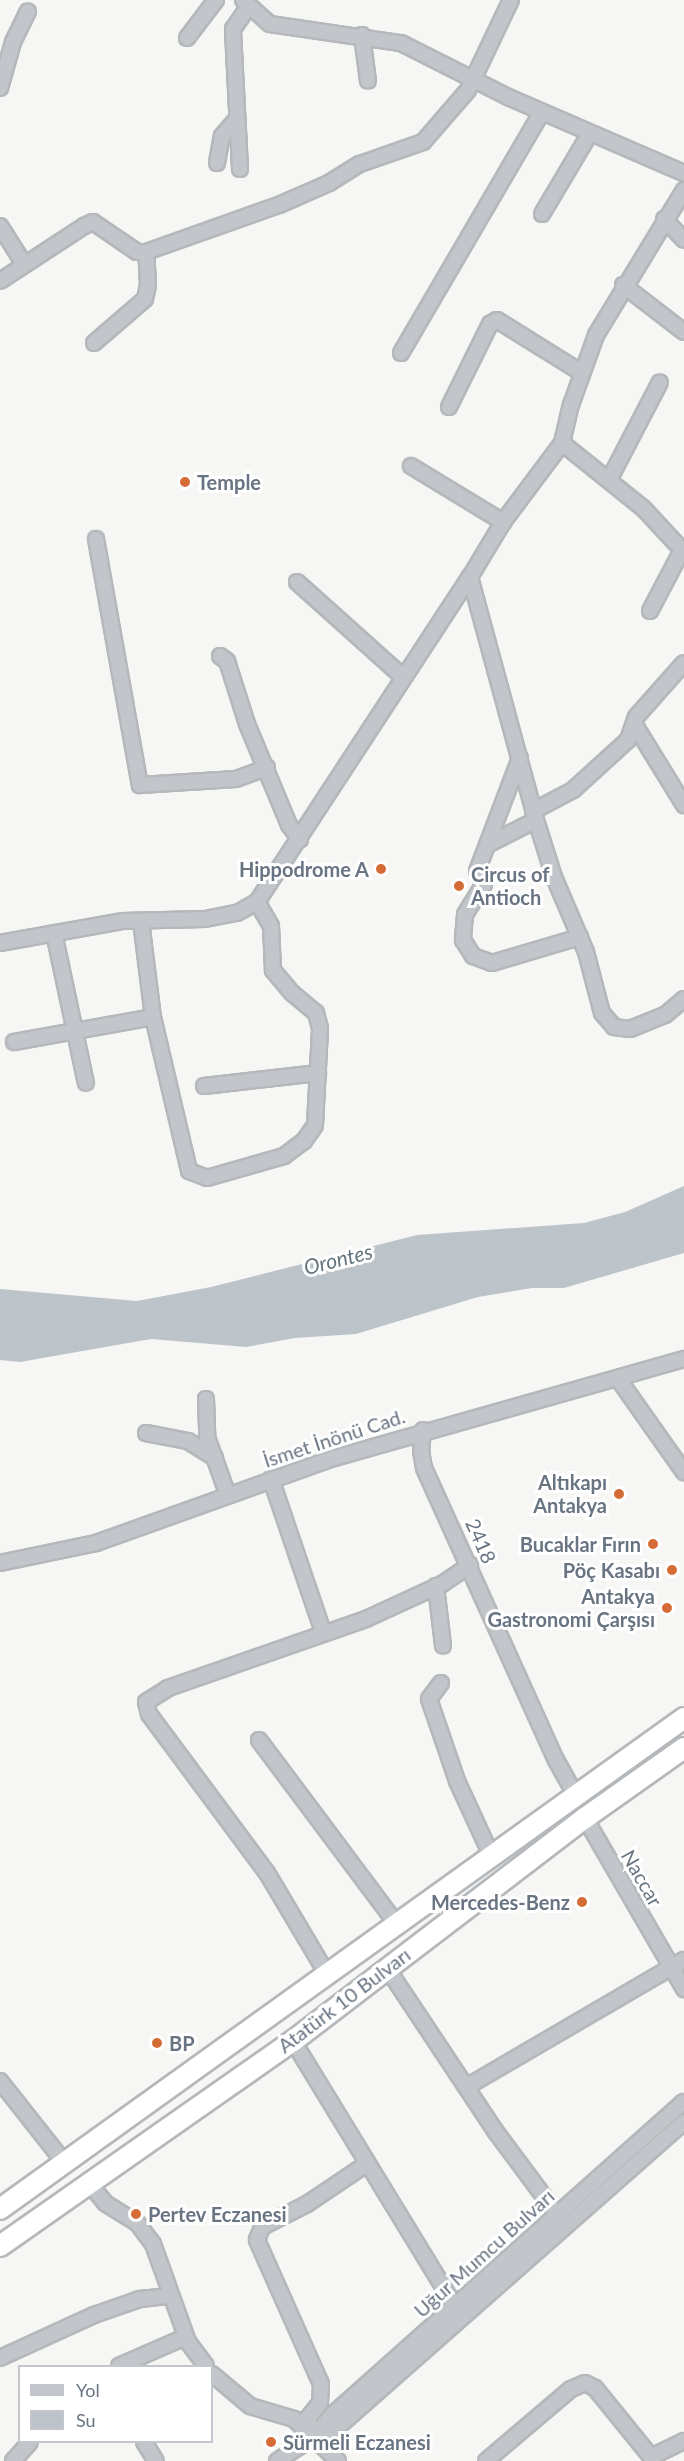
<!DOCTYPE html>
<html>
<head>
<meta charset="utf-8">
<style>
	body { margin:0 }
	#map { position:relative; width:684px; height:2461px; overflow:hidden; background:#f6f6f4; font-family:Lato,sans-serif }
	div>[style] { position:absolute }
	.water>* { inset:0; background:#bcc4ca }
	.roads { filter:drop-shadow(2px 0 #b5b8bb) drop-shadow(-2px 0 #b5b8bb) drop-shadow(0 2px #b5b8bb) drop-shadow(0 -2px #b5b8bb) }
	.minor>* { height:14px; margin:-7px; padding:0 7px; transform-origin:7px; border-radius:7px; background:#c2c5c9 }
	.highway>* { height:20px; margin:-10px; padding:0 10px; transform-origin:10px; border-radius:10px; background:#fff }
	.dots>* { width:16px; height:16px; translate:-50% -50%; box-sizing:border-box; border:3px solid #fff; border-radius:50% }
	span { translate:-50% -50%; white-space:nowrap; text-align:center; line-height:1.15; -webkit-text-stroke:6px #fff; paint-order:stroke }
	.poi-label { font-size:20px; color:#687482; font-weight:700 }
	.left { translate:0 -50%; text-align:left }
	.right { translate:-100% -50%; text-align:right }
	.street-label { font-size:20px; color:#687482 }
	.water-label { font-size:21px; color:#63747f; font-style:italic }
	.legend { position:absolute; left:18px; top:2365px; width:195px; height:78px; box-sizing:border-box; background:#fff; border:2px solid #c3c7cd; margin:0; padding:8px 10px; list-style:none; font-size:18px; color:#687482 }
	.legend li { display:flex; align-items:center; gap:12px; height:30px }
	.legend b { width:30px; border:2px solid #c3c7cd }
</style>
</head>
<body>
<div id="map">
	<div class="water">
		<i style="clip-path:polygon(684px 1186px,684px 1253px,564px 1288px,532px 1288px,478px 1297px,356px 1334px,295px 1338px,246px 1347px,151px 1339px,20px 1362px,0 1360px,0 1289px,137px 1301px,211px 1287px,417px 1235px,584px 1223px,625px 1212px)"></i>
	</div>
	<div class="roads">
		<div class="minor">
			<i style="left:243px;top:0;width:36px;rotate:42deg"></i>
			<i style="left:270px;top:24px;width:132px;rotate:8.3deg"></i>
			<i style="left:401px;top:43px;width:120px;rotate:26.8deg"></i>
			<i style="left:508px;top:97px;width:192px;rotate:23.4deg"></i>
			<i style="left:362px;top:35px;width:46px;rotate:82.6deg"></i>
			<i style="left:187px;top:38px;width:48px;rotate:-52.7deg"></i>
			<i style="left:0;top:88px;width:48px;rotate:-74.2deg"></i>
			<i style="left:13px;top:42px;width:34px;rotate:-64deg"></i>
			<i style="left:217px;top:163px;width:27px;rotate:-80deg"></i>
			<i style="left:222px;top:136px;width:21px;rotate:-49deg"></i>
			<i style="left:240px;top:169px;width:140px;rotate:-92.9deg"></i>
			<i style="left:233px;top:29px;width:28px;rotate:-55deg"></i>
			<i style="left:542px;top:214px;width:94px;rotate:-59.3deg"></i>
			<i style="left:664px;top:219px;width:29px;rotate:46deg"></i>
			<i style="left:0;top:226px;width:45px;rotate:57.7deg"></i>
			<i style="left:0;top:281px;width:100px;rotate:-33.2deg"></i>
			<i style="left:84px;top:226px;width:10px;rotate:-24deg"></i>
			<i style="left:93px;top:222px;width:53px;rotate:34.3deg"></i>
			<i style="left:137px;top:252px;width:9px"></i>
			<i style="left:146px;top:252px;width:141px;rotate:-19.5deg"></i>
			<i style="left:279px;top:205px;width:55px;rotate:-23.7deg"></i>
			<i style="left:329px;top:183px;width:36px;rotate:-32deg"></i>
			<i style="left:360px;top:164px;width:67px;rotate:-19.2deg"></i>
			<i style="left:423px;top:142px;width:69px;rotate:-49.1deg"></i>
			<i style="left:468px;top:90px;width:100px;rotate:-64.5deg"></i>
			<i style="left:623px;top:285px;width:77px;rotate:37.6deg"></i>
			<i style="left:94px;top:343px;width:67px;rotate:-40.8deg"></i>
			<i style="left:145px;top:299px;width:14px;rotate:-78deg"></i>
			<i style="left:148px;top:285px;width:33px;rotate:-93deg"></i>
			<i style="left:401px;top:353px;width:279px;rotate:-59.7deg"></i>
			<i style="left:449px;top:407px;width:93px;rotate:-63.7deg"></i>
			<i style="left:490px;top:324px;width:8px;rotate:-30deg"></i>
			<i style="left:497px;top:320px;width:100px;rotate:31.9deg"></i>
			<i style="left:562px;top:443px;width:105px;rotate:38.8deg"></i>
			<i style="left:644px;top:509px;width:59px;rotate:47.1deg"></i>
			<i style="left:411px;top:466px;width:108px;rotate:31.3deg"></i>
			<i style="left:609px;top:480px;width:110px;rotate:-62.5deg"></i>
			<i style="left:96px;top:539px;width:250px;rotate:79.9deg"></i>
			<i style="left:140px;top:785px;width:96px;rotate:-3.6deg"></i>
			<i style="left:236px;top:779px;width:33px;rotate:-20deg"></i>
			<i style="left:470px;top:577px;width:252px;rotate:74.8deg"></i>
			<i style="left:536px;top:820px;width:60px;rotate:72.5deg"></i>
			<i style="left:554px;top:877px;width:82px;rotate:66.9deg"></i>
			<i style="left:586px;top:952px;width:63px;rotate:75.3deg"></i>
			<i style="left:602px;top:1013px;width:18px;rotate:49deg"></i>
			<i style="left:614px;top:1027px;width:16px;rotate:7deg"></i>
			<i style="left:630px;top:1029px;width:38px;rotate:-22deg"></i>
			<i style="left:665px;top:1015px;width:25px;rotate:-40deg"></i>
			<i style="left:297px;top:582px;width:142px;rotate:41.9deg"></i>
			<i style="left:650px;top:611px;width:69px;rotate:-62.3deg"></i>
			<i style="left:220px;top:656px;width:9px;rotate:36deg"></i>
			<i style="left:227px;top:661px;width:66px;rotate:72.4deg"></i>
			<i style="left:247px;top:724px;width:109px;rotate:67.4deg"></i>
			<i style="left:289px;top:825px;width:18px;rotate:52deg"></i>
			<i style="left:636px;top:727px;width:92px;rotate:58.4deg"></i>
			<i style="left:533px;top:811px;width:45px;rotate:-27.7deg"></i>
			<i style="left:573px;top:790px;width:74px;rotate:-42.3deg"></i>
			<i style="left:628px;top:740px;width:24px;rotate:-71deg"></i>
			<i style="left:636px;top:717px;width:72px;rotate:-48.4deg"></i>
			<i style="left:536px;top:820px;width:55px;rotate:153deg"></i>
			<i style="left:487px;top:845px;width:28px;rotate:111deg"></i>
			<i style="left:477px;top:871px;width:15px;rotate:62deg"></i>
			<i style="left:484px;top:884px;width:36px;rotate:122deg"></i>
			<i style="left:465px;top:915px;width:25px;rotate:95deg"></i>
			<i style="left:463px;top:940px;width:19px;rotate:58deg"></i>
			<i style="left:473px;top:956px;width:20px;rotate:20deg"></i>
			<i style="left:492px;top:963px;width:92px;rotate:-16.5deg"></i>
			<i style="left:487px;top:845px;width:93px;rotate:-69.2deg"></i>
			<i style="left:141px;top:921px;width:97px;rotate:82.9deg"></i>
			<i style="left:153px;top:1017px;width:158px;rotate:76.8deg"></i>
			<i style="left:189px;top:1171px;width:19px;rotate:21deg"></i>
			<i style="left:207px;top:1178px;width:80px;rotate:-15.9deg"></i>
			<i style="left:284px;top:1156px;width:25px;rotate:-37deg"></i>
			<i style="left:304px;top:1141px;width:19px;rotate:-55deg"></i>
			<i style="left:315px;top:1125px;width:97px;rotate:-87deg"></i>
			<i style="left:320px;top:1028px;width:16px;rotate:-105deg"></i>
			<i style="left:316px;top:1013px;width:31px;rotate:-140deg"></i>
			<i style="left:292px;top:993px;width:30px;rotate:-130deg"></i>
			<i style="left:273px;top:970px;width:44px;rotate:-92.6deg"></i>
			<i style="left:271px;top:926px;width:28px;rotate:-120deg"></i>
			<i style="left:54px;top:933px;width:153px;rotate:78deg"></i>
			<i style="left:0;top:943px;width:124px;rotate:-10.2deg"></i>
			<i style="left:122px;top:921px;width:83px;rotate:-1.4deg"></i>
			<i style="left:205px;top:919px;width:33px;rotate:-11deg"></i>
			<i style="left:237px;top:913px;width:23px;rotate:-29deg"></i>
			<i style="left:257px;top:902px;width:389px;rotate:-56.8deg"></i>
			<i style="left:470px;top:577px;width:64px;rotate:-59deg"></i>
			<i style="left:503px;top:522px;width:99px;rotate:-53.2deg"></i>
			<i style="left:562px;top:443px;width:39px;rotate:-77deg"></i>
			<i style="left:571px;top:405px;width:74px;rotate:-70.3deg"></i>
			<i style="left:596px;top:335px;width:170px;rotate:-58.7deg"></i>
			<i style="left:14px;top:1042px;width:141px;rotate:-10.2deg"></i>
			<i style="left:204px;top:1086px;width:115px;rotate:-6.5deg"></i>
			<i style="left:619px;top:1380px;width:113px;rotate:54.8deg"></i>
			<i style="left:206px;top:1399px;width:38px;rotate:88deg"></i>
			<i style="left:207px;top:1437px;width:59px;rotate:70.3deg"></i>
			<i style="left:423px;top:1430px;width:21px;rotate:95deg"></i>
			<i style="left:421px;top:1451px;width:17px;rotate:80deg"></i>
			<i style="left:424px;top:1468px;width:320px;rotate:65.7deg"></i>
			<i style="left:556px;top:1760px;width:41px;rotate:60.9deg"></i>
			<i style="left:146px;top:1433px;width:43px;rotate:10.8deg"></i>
			<i style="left:188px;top:1441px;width:32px;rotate:32deg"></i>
			<i style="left:271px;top:1479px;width:162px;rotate:71.2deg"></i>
			<i style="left:0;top:1563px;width:98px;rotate:-11.8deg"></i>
			<i style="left:96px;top:1543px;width:253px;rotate:-19.7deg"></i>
			<i style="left:334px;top:1458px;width:364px;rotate:-15.8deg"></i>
			<i style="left:436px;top:1586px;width:60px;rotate:83.3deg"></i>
			<i style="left:441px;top:1683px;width:20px;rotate:127deg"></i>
			<i style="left:429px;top:1699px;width:87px;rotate:71.1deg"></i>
			<i style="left:457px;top:1781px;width:84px;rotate:65.3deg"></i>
			<i style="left:259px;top:1740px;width:229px;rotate:53.2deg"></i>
			<i style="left:585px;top:1818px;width:198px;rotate:59.9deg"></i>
			<i style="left:387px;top:1968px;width:197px;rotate:56.4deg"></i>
			<i style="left:496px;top:2132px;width:102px;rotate:53.4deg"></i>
			<i style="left:327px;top:1974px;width:117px;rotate:-120.7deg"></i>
			<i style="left:267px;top:1873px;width:198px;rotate:-126.6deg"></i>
			<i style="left:149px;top:1714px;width:12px;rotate:-104deg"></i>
			<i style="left:146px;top:1702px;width:26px;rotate:-32deg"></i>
			<i style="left:168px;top:1688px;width:210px;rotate:-19.2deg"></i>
			<i style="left:366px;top:1619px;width:84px;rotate:-24.7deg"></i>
			<i style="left:442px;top:1584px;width:34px;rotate:-34deg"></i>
			<i style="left:293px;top:2041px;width:311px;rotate:58.6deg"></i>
			<i style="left:0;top:2081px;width:103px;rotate:51.7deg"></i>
			<i style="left:468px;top:2086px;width:250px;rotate:-30.3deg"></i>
			<i style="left:89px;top:2183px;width:26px;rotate:51deg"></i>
			<i style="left:105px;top:2203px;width:39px;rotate:32deg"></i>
			<i style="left:138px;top:2224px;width:25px;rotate:53deg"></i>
			<i style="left:153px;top:2244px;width:104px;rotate:70.3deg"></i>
			<i style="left:188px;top:2342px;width:30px;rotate:53deg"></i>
			<i style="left:0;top:2358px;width:103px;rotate:-24.6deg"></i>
			<i style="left:94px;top:2315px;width:49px;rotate:-19.2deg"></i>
			<i style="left:140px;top:2299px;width:30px;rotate:-6deg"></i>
			<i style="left:119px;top:2366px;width:72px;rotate:-23.7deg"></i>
			<i style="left:212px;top:2374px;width:50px;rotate:40.1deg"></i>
			<i style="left:250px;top:2406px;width:46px;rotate:16.5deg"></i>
			<i style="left:294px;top:2419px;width:61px;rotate:43.7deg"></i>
			<i style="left:314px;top:2437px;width:27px;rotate:-51deg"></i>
			<i style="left:331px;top:2416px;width:472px;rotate:-41.7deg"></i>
			<i style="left:314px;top:2437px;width:20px;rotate:-108deg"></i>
			<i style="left:308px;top:2418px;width:19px;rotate:-51deg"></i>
			<i style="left:320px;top:2403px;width:19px;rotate:-87deg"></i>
			<i style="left:321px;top:2384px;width:158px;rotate:-114deg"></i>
			<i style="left:257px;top:2240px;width:14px;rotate:-69deg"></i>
			<i style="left:262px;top:2227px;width:51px;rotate:-27.1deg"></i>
			<i style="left:307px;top:2204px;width:73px;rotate:-33.9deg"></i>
			<i style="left:144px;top:2442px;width:22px;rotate:58deg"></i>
			<i style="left:13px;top:2461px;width:25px;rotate:-48deg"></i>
			<i style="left:277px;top:2461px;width:44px;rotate:-33deg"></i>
			<i style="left:314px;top:2437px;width:17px;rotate:-13deg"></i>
			<i style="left:331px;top:2433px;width:470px;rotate:-41.4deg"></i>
			<i style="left:486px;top:2461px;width:111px;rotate:-40.3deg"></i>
			<i style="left:571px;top:2389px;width:15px;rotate:-23deg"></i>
			<i style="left:585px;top:2383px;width:11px;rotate:27deg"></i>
			<i style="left:595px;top:2388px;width:89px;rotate:50.9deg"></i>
			<i style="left:651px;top:2457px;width:37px;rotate:-26deg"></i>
		</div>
		<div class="highway">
			<i style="left:0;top:2209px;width:842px;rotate:-35.67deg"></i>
			<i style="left:0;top:2246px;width:358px;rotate:-35deg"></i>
			<i style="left:293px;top:2041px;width:367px;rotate:-37.4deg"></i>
			<i style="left:585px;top:1818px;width:121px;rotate:-35.3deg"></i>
		</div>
	</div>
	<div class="dots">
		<i style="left:185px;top:482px;background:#d56c35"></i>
		<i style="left:381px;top:869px;background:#d56c35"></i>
		<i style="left:459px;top:886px;background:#d56c35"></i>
		<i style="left:619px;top:1494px;background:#d56c35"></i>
		<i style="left:653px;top:1544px;background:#d56c35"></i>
		<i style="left:672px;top:1570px;background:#d56c35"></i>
		<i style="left:667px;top:1608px;background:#d56c35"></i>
		<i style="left:582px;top:1902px;background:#d56c35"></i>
		<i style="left:157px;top:2043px;background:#d56c35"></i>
		<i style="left:136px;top:2214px;background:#d56c35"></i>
		<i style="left:271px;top:2442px;background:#d56c35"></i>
	</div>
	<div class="poi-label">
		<span class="left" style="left:197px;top:482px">Temple</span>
		<span class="right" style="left:369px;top:869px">Hippodrome A</span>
		<span class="left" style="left:471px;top:886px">Circus of<br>Antioch</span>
		<span class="right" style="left:607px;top:1494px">Altıkapı<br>Antakya</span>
		<span class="right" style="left:641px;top:1544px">Bucaklar Fırın</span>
		<span class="right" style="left:660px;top:1570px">Pöç Kasabı</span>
		<span class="right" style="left:655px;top:1608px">Antakya<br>Gastronomi Çarşısı</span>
		<span class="right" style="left:570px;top:1902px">Mercedes-Benz</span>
		<span class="left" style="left:169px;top:2043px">BP</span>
		<span class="left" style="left:148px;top:2214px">Pertev Eczanesi</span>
		<span class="left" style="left:283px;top:2442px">Sürmeli Eczanesi</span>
	</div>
	<div class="street-label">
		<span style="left:334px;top:1438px;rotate:-18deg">İsmet İnönü Cad.</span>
		<span style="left:481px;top:1541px;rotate:66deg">2418</span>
		<span style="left:642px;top:1878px;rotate:60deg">Naccar</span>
		<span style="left:344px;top:2000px;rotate:-37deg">Atatürk 10 Bulvarı</span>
		<span style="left:484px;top:2253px;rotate:-42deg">Uğur Mumcu Bulvarı</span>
	</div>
	<div class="water-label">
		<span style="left:338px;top:1259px;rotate:-14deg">Orontes</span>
	</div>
	<ul class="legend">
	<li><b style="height:8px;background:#c2c5c9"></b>Yol</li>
	<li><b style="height:16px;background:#bcc4ca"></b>Su</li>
	</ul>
</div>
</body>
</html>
